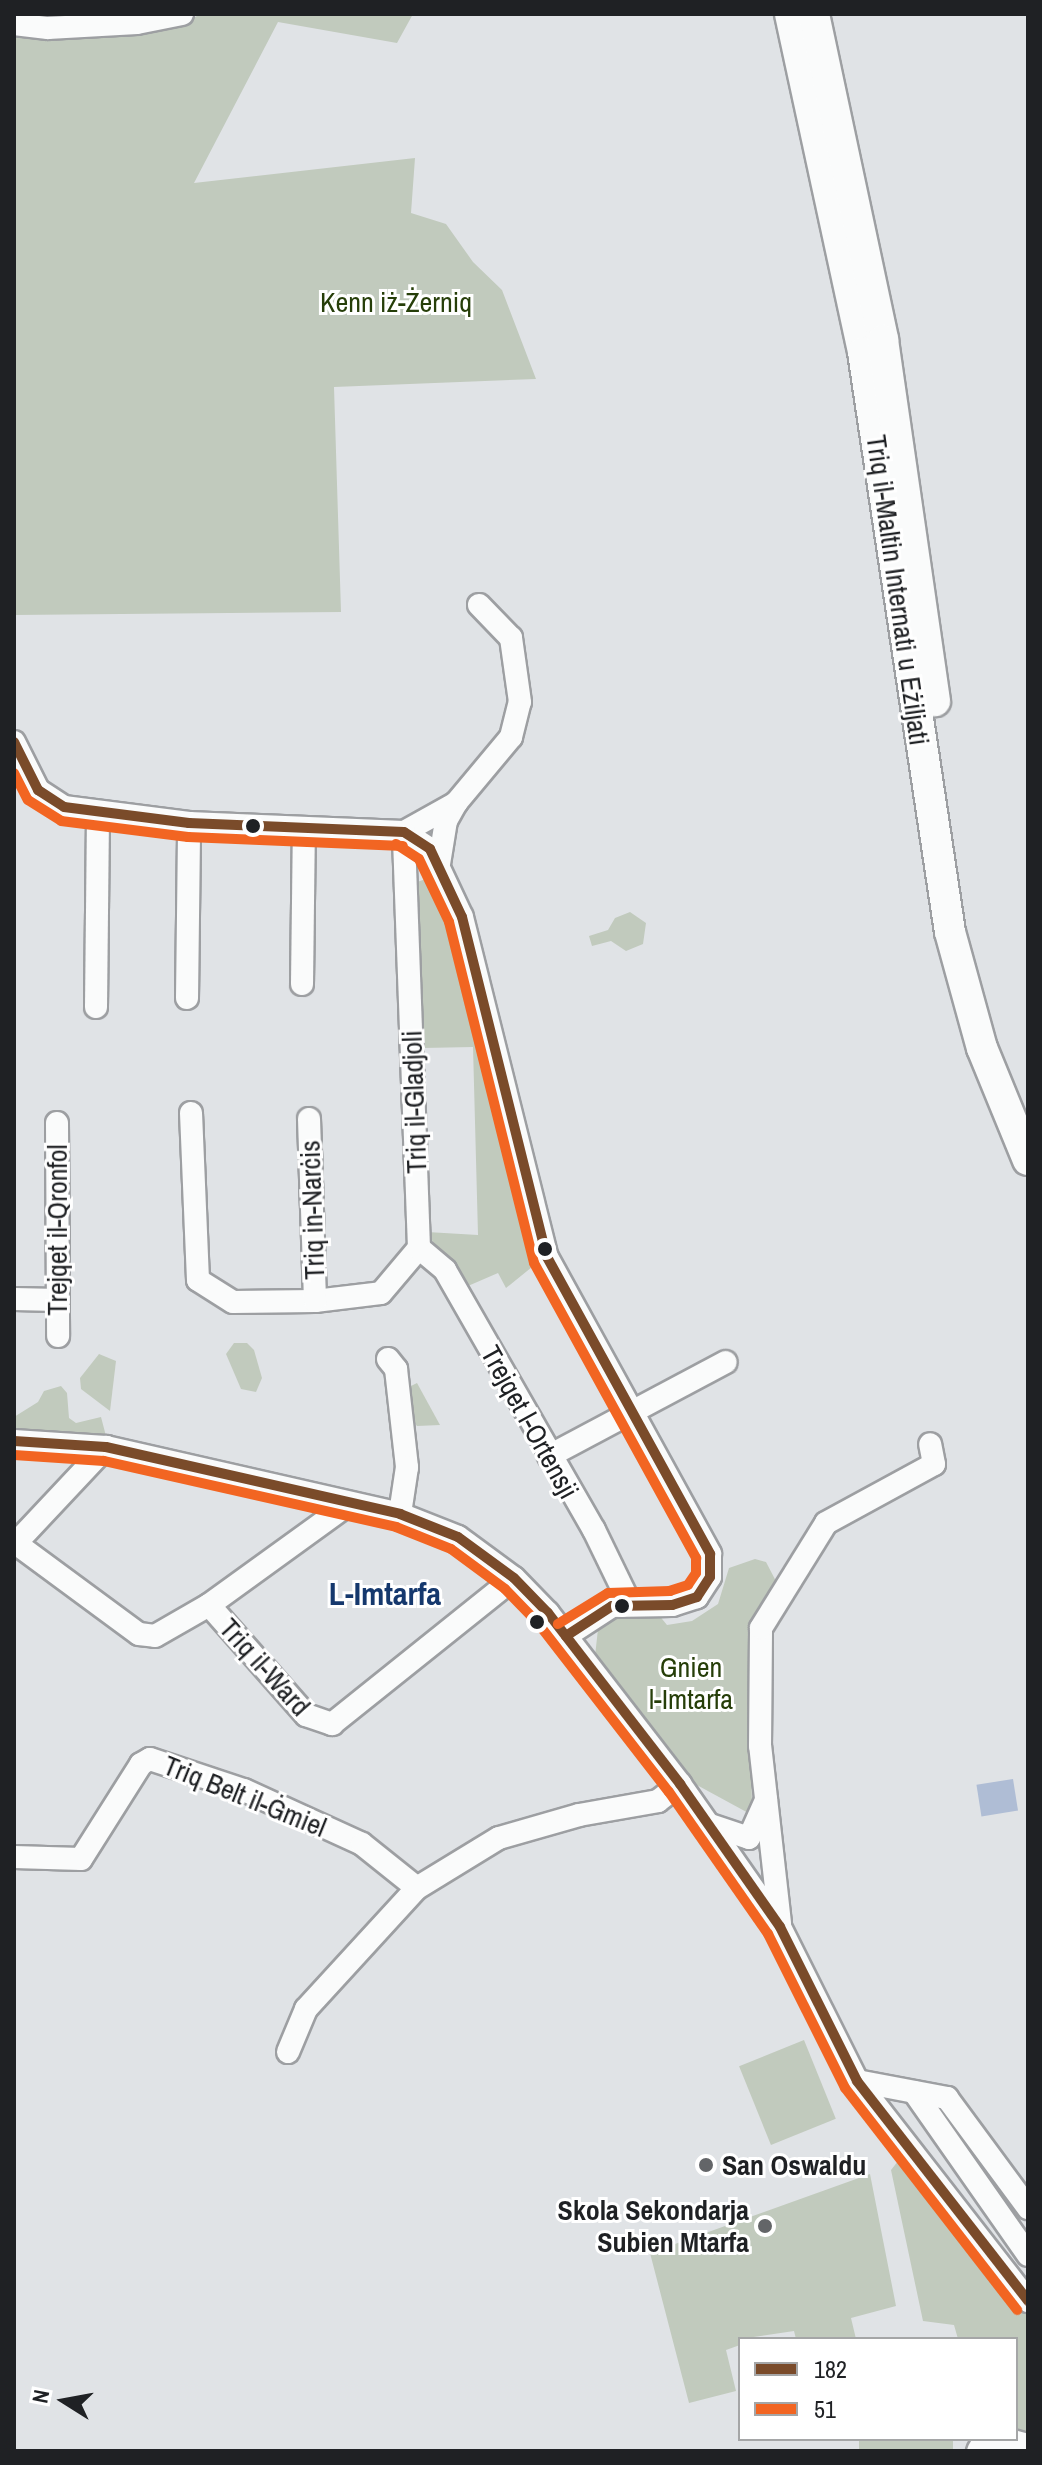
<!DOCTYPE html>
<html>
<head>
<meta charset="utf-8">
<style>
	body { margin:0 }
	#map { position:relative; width:1042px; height:2465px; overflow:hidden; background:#e0e3e6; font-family:"Archivo Narrow",sans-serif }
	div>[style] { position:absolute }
	.green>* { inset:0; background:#c1cabd; transform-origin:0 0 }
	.water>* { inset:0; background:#afbdd5; transform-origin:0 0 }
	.roads { filter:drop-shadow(2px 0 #9d9fa2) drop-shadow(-2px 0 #9d9fa2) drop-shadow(0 2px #9d9fa2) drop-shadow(0 -2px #9d9fa2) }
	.minor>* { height:22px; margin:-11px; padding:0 11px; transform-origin:11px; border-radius:11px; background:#fafbfb }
	.highway>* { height:30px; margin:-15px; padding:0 15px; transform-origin:15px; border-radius:15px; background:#fafbfb }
	.bus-1>* { height:10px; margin:-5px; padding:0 5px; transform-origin:5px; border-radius:5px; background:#7a4b2a }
	.bus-2>* { height:10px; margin:-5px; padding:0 5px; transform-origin:5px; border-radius:5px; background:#f26522 }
	.dots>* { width:22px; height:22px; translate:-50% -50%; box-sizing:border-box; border:4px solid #fff; border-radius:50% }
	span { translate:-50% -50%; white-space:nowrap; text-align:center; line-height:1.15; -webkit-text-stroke:6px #fff; paint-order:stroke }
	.park-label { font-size:28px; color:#263e09 }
	.street-label { font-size:28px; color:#1f2124 }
	.poi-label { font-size:28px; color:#1f2124; font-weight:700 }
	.left { translate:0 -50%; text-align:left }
	.right { translate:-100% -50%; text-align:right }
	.quarter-label { font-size:32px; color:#15386d; font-weight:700 }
	.frame { position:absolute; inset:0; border:16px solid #1f2124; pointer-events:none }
	.legend { position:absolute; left:738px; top:2337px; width:280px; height:104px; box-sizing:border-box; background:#fff; border:2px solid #a5a6a7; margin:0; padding:10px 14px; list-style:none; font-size:24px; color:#1f2124 }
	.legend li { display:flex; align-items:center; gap:16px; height:40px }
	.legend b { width:40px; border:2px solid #a5a6a7 }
	.north { position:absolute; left:24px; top:2361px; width:80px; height:80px; -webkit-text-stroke:6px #fff; paint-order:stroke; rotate:281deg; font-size:22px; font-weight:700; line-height:32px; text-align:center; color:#1f2124 }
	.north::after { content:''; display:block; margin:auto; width:28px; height:36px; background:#1f2124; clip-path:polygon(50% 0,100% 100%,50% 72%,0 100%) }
</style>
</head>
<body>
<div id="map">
	<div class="green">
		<i style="clip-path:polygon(201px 14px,413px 14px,397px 43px,278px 22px,194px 183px,415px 158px,411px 213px,446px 224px,473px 262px,502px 290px,536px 379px,334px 387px,341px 612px,14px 615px,14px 38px,173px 28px)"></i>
		<i style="clip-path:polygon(438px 875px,537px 1263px,506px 1288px,498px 1273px,461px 1289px,427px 1232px,478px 1235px,473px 1047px,423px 1048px,414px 883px)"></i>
		<i style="clip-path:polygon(630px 912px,646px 923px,643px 944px,626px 951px,611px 941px,592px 946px,589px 936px,608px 930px,615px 918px)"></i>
		<i style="clip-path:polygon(234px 1343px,247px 1343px,254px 1350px,262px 1378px,256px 1392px,241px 1389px,226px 1354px)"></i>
		<i style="clip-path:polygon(99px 1354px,116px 1361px,110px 1411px,81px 1389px,80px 1378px)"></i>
		<i style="clip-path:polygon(417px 1383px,440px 1425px,417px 1426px,409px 1416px,407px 1388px)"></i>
		<i style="clip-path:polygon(61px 1386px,67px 1393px,69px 1418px,76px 1423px,101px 1417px,106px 1436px,14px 1430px,14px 1417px,38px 1402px,44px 1391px)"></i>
		<i style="clip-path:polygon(755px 1559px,766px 1562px,779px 1587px,750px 1627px,752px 1815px,695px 1784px,595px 1656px,598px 1629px,626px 1611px,658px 1614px,667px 1625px,692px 1621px,718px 1604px,729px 1568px)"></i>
		<i style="left:804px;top:2040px;width:85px;height:70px;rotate:68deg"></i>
		<i style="clip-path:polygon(902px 2156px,1028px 2314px,1028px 2451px,1016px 2439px,1016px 2339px,958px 2339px,954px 2325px,923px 2321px,891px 2170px)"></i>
		<i style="clip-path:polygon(870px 2174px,896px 2306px,851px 2318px,856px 2339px,796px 2339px,794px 2331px,740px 2339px,740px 2345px,726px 2350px,736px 2391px,689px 2403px,650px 2253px)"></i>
		<i style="left:859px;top:2439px;width:94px;height:12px"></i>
	</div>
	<div class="water">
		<i style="left:1013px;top:1779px;width:32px;height:37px;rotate:81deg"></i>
	</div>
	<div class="roads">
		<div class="minor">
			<i style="left:14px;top:24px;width:34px;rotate:7deg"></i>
			<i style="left:48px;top:28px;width:89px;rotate:-3.2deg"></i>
			<i style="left:137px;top:23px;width:46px;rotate:-11.3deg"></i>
			<i style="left:14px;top:742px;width:54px;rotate:63.4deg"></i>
			<i style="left:38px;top:790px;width:31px;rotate:33deg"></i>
			<i style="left:64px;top:807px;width:126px;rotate:7.3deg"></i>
			<i style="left:189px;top:823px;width:215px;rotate:2.4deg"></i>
			<i style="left:404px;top:832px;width:31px;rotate:33deg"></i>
			<i style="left:430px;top:849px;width:75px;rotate:64.8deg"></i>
			<i style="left:462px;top:917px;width:350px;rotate:76deg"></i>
			<i style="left:547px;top:1257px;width:339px;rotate:61.2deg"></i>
			<i style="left:710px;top:1554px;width:23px;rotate:90deg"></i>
			<i style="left:710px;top:1577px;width:24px;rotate:123deg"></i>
			<i style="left:697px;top:1597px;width:26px;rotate:162deg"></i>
			<i style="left:672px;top:1605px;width:60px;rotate:179deg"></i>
			<i style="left:612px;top:1606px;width:55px;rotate:146.9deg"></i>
			<i style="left:404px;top:832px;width:60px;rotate:-29.1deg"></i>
			<i style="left:456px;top:803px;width:86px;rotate:-50.2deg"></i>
			<i style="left:511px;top:737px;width:36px;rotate:-76deg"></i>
			<i style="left:520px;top:702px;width:65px;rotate:-98deg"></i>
			<i style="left:511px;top:638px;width:46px;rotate:-134.1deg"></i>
			<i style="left:439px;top:864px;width:44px;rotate:-80.8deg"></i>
			<i style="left:446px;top:821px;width:21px;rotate:-61deg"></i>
			<i style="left:302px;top:984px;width:154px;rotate:-89.3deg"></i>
			<i style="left:187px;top:998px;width:175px;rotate:-89.3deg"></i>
			<i style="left:96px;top:1007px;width:192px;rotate:-89.4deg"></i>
			<i style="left:191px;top:1113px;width:167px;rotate:87.6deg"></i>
			<i style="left:198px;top:1280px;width:41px;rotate:32.2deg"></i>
			<i style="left:233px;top:1302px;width:82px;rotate:-0.7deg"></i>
			<i style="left:315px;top:1301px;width:66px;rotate:-6.9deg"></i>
			<i style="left:381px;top:1293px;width:59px;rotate:-49.8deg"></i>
			<i style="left:419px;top:1248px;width:416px;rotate:-92.1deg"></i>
			<i style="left:309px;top:1119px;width:182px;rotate:88.1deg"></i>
			<i style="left:57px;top:1123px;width:213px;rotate:89.7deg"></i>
			<i style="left:419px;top:1248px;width:34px;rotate:40deg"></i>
			<i style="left:445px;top:1270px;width:300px;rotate:60.2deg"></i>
			<i style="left:594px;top:1530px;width:82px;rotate:64.1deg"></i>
			<i style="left:14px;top:1299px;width:44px;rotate:1.3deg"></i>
			<i style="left:388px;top:1359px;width:13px;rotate:51deg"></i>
			<i style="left:396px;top:1369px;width:99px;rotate:83.6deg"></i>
			<i style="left:407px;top:1467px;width:48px;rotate:98.5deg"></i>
			<i style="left:14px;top:1441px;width:92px;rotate:3.7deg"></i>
			<i style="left:106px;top:1447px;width:302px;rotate:12.8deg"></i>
			<i style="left:400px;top:1514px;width:62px;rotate:21.6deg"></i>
			<i style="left:458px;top:1537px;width:69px;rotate:36.2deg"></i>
			<i style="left:514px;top:1578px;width:49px;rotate:45.8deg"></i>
			<i style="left:548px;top:1613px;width:216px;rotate:52.3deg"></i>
			<i style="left:680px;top:1784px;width:174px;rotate:55deg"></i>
			<i style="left:780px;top:1927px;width:172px;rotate:63.4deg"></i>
			<i style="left:857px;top:2081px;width:279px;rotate:52.1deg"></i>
			<i style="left:549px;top:1456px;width:200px;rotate:-28deg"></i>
			<i style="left:14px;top:1542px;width:155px;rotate:36.4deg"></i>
			<i style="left:139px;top:1634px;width:16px;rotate:7deg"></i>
			<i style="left:155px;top:1636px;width:62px;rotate:-29.9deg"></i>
			<i style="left:209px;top:1605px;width:170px;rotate:-35.9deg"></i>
			<i style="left:16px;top:1543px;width:132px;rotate:-46.8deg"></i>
			<i style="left:209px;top:1605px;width:147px;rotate:48.6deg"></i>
			<i style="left:306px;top:1715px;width:28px;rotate:19deg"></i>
			<i style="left:332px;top:1724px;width:233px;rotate:-38.7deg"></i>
			<i style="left:707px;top:1824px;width:44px;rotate:18.4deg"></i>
			<i style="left:749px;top:1838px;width:42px;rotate:-65.9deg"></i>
			<i style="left:14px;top:1857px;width:67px;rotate:1.7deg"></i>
			<i style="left:81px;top:1859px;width:112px;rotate:-57.7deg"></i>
			<i style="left:141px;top:1764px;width:10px;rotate:-29deg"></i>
			<i style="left:150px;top:1759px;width:99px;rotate:18.3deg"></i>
			<i style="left:244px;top:1790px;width:130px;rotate:24.6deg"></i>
			<i style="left:362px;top:1844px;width:70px;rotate:38.7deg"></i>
			<i style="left:780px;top:1923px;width:178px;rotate:-96.4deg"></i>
			<i style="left:760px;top:1746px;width:118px;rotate:-89.5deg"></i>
			<i style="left:761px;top:1628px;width:123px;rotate:-58.2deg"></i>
			<i style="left:826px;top:1523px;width:123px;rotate:-28.6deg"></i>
			<i style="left:934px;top:1464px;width:20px;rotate:-101deg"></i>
			<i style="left:288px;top:2052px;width:47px;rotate:-67.3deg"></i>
			<i style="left:306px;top:2009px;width:164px;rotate:-47.5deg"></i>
			<i style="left:417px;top:1888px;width:96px;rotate:-31.4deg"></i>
			<i style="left:499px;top:1838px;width:83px;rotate:-16deg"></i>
			<i style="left:579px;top:1815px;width:80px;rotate:-10deg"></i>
			<i style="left:658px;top:1801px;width:28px;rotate:-38deg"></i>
			<i style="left:857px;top:2081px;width:92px;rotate:10.7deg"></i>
			<i style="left:947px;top:2098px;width:137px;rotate:53.6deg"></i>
			<i style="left:914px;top:2092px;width:199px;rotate:55deg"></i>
			<i style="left:978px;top:2451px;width:8px;rotate:-60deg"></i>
			<i style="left:982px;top:2444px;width:24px;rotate:-12deg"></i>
			<i style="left:1005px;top:2439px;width:24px;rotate:15deg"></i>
		</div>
		<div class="highway">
			<i style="left:790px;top:14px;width:346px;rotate:77.8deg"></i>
			<i style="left:863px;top:352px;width:586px;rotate:81.47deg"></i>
			<i style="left:950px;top:932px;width:120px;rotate:74.6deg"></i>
			<i style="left:982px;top:1048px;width:121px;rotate:67.7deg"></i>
			<i style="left:814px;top:14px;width:333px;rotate:78deg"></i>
			<i style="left:883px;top:340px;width:365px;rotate:81.8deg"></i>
		</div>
	</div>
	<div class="bus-1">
		<i style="left:14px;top:742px;width:54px;rotate:63.4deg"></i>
		<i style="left:38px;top:790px;width:31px;rotate:33deg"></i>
		<i style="left:64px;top:807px;width:126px;rotate:7.3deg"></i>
		<i style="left:189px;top:823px;width:215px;rotate:2.4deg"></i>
		<i style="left:404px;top:832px;width:31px;rotate:33deg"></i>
		<i style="left:430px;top:849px;width:75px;rotate:64.8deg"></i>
		<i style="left:462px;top:917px;width:350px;rotate:76deg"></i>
		<i style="left:547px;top:1257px;width:339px;rotate:61.2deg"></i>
		<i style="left:710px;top:1554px;width:23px;rotate:90deg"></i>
		<i style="left:710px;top:1577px;width:24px;rotate:123deg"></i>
		<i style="left:697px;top:1597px;width:26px;rotate:162deg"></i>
		<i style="left:672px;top:1605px;width:60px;rotate:179deg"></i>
		<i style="left:612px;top:1606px;width:55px;rotate:146.9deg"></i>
		<i style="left:14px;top:1441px;width:92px;rotate:3.7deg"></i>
		<i style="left:106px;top:1447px;width:302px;rotate:12.8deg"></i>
		<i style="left:400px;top:1514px;width:62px;rotate:21.6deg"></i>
		<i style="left:458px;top:1537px;width:69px;rotate:36.2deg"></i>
		<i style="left:514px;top:1578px;width:49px;rotate:45.8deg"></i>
		<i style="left:548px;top:1613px;width:216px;rotate:52.3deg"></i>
		<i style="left:680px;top:1784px;width:174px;rotate:55deg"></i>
		<i style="left:780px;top:1927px;width:172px;rotate:63.4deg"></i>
		<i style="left:857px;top:2081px;width:279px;rotate:52.1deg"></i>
	</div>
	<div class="bus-2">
		<i style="left:14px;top:773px;width:30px;rotate:63deg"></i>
		<i style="left:28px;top:800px;width:39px;rotate:32deg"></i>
		<i style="left:61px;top:821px;width:128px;rotate:7.2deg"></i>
		<i style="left:188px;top:837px;width:215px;rotate:2.4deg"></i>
		<i style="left:396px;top:844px;width:27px;rotate:33deg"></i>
		<i style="left:419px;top:859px;width:70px;rotate:64.5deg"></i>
		<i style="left:449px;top:922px;width:351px;rotate:76deg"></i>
		<i style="left:534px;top:1263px;width:337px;rotate:61.2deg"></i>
		<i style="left:696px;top:1558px;width:15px;rotate:90deg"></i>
		<i style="left:696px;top:1573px;width:14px;rotate:124deg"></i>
		<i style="left:688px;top:1585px;width:19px;rotate:162deg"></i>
		<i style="left:670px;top:1591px;width:62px;rotate:178.2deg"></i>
		<i style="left:608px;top:1593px;width:59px;rotate:148.2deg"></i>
		<i style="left:14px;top:1455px;width:90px;rotate:3.8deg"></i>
		<i style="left:104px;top:1461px;width:299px;rotate:12.7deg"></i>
		<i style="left:396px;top:1527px;width:59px;rotate:21.8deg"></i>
		<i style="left:451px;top:1549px;width:67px;rotate:36.5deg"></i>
		<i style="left:505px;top:1589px;width:46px;rotate:45.9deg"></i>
		<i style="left:537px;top:1622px;width:215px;rotate:52.2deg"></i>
		<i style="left:669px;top:1792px;width:173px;rotate:55.1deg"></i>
		<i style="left:768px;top:1934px;width:172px;rotate:63.4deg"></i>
		<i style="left:845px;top:2088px;width:281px;rotate:52.2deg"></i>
	</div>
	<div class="dots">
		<i style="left:253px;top:826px;background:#1f2124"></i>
		<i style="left:545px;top:1249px;background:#1f2124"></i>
		<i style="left:622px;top:1606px;background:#1f2124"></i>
		<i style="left:537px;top:1622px;background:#1f2124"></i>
		<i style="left:706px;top:2165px;background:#636568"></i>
		<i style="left:765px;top:2226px;background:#636568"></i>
	</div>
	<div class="park-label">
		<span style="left:396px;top:302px">Kenn iż-Żerniq</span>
		<span style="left:691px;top:1683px">Gnien<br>l-Imtarfa</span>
	</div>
	<div class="street-label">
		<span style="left:898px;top:590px;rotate:82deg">Triq il-Maltin Internati u Eżiljati</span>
		<span style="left:414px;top:1102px;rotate:-92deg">Triq il-Gladjoli</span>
		<span style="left:312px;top:1210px;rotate:-92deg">Triq in-Narċis</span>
		<span style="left:57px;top:1230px;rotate:-90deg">Trejqet il-Qronfol</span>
		<span style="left:530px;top:1422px;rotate:61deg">Trejqet l-Ortensji</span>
		<span style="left:265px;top:1667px;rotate:48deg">Triq il-Ward</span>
		<span style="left:245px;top:1796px;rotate:22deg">Triq Belt il-Ġmiel</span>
	</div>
	<div class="poi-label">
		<span class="left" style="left:722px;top:2165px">San Oswaldu</span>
		<span class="right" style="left:749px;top:2226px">Skola Sekondarja<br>Subien Mtarfa</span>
	</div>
	<div class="quarter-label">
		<span style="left:385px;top:1594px">L-Imtarfa</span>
	</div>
	<div class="frame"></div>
	<ul class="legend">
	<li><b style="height:10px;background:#7a4b2a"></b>182</li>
	<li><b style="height:10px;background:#f26522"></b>51</li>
	</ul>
	<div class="north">N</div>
</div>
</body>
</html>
